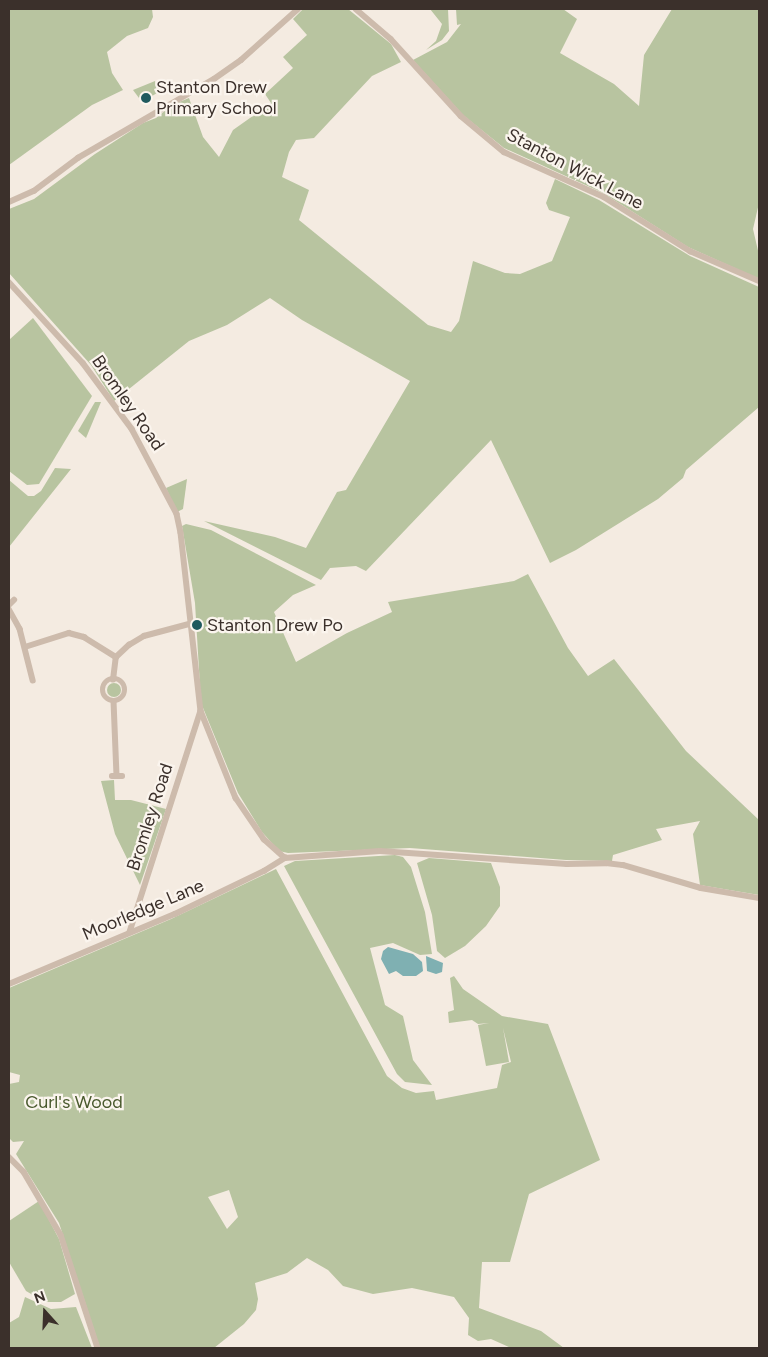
<!DOCTYPE html>
<html>
<head>
<meta charset="utf-8">
<style>
	body { margin:0 }
	#map { position:relative; width:768px; height:1357px; overflow:hidden; background:#f4ebe1; font-family:Figtree,sans-serif }
	div>[style] { position:absolute }
	.green>* { inset:0; background:#b8c4a0 }
	.round { border-radius:50% }
	.water>* { inset:0; background:#7fb0b2 }
	.minor>* { height:5.5px; margin:-2.75px; padding:0 2.75px; transform-origin:2.75px; border-radius:2.75px; background:#cdbbac }
	.minor>.ring { margin:-2.75px; padding:0; box-sizing:content-box; background:none; border:5.5px solid #cdbbac; border-radius:50% }
	.dots>* { width:14px; height:14px; translate:-50% -50%; box-sizing:border-box; border:2px solid #fbf5ee; border-radius:50% }
	span { translate:-50% -50%; white-space:nowrap; text-align:center; line-height:1.15; -webkit-text-stroke:4.5px #fbf5ee; paint-order:stroke }
	.poi-label { font-size:18px; color:#3b302b }
	.left { translate:0 -50%; text-align:left }
	.street-label { font-size:18px; color:#3b302b }
	.park-label { font-size:18px; color:#4a5a2e }
	.frame { position:absolute; inset:0; border:10px solid #3b302b; pointer-events:none }
	.north { position:absolute; left:20px; top:1287px; width:50px; height:50px; -webkit-text-stroke:4px #fbf5ee; paint-order:stroke; rotate:340deg; font-size:14px; font-weight:700; line-height:20px; text-align:center; color:#3b302b }
	.north::after { content:''; display:block; margin:auto; width:18px; height:22px; background:#3b302b; clip-path:polygon(50% 0,100% 100%,50% 72%,0 100%) }
</style>
</head>
<body>
<div id="map">
	<div class="green">
		<i style="clip-path:polygon(9px 9px,152px 9px,153px 17px,148px 28px,127px 36px,107px 52px,112px 73px,123px 90px,92px 105px,9px 165px)"></i>
		<i style="clip-path:polygon(303px 9px,348px 9px,391px 44px,401px 62px,372px 76px,314px 138px,296px 140px,289px 152px,282px 177px,309px 190px,299px 220px,428px 325px,451px 332px,459px 321px,473px 261px,505px 273px,520px 274px,552px 261px,570px 217px,549px 210px,546px 203px,555px 179px,599px 200px,690px 256px,759px 287px,759px 407px,686px 470px,683px 478px,658px 499px,576px 550px,550px 563px,491px 440px,366px 571px,356px 566px,330px 568px,321px 580px,204px 521px,275px 537px,306px 548px,337px 492px,346px 490px,410px 381px,302px 320px,270px 298px,227px 325px,189px 341px,114px 401px,91px 365px,9px 273px,9px 209px,34px 199px,95px 154px,143px 123px,156px 118px,172px 105px,189px 98px,203px 137px,219px 157px,233px 130px,271px 103px,265px 94px,293px 68px,283px 57px,307px 35px,293px 19px)"></i>
		<i style="clip-path:polygon(430px 9px,448px 9px,449px 31px,442px 40px,426px 50px,436px 41px,442px 24px)"></i>
		<i style="clip-path:polygon(456px 9px,563px 9px,577px 19px,560px 53px,614px 84px,639px 106px,644px 55px,672px 9px,759px 9px,759px 203px,753px 229px,759px 255px,759px 279px,688px 247px,603px 193px,504px 148px,463px 115px,413px 60px,447px 42px,461px 24px,457px 25px)"></i>
		<i style="clip-path:polygon(155px 81px,157px 93px,142px 102px,133px 90px)"></i>
		<i style="clip-path:polygon(33px 318px,92px 396px,39px 484px,27px 485px,9px 471px,9px 340px)"></i>
		<i style="clip-path:polygon(95px 402px,101px 402px,86px 438px,78px 431px)"></i>
		<i style="clip-path:polygon(55px 468px,71px 469px,9px 547px,9px 480px,28px 496px,34px 496px,41px 491px)"></i>
		<i style="clip-path:polygon(187px 479px,183px 509px,177px 512px,166px 488px)"></i>
		<i style="clip-path:polygon(186px 524px,211px 530px,316px 585px,293px 595px,274px 612px,296px 662px,347px 633px,392px 612px,388px 602px,514px 581px,528px 574px,568px 648px,588px 676px,614px 659px,686px 751px,759px 820px,759px 895px,700px 885px,693px 834px,700px 821px,656px 829px,662px 840px,613px 855px,612px 861px,566px 860px,410px 848px,288px 853px,279px 851px,262px 832px,238px 793px,201px 703px,195px 603px,182px 526px)"></i>
		<i class="round" style="left:107px;top:683px;width:14px;height:14px"></i>
		<i style="clip-path:polygon(114px 780px,115px 800px,131px 800px,166px 809px,140px 885px,115px 834px,101px 781px)"></i>
		<i style="clip-path:polygon(395px 855px,403px 857px,411px 867px,425px 912px,432px 954px,420px 955px,393px 943px,370px 948px,385px 1005px,403px 1016px,413px 1060px,432px 1085px,405px 1082px,397px 1074px,284px 866px,295px 861px)"></i>
		<i style="clip-path:polygon(429px 858px,491px 863px,500px 887px,500px 906px,486px 926px,465px 946px,445px 958px,437px 951px,432px 915px,417px 863px)"></i>
		<i style="clip-path:polygon(evenodd,276px 869px,387px 1076px,402px 1088px,416px 1093px,434px 1091px,436px 1100px,497px 1088px,502px 1065px,511px 1062px,503px 1028px,509px 1062px,486px 1066px,478px 1025px,489px 1023px,478px 1024px,472px 1020px,449px 1023px,448px 1012px,454px 1010px,450px 978px,454px 976px,463px 989px,502px 1016px,548px 1024px,600px 1160px,529px 1194px,510px 1262px,482px 1262px,479px 1308px,541px 1331px,564px 1348px,511px 1348px,491px 1339px,478px 1341px,468px 1335px,469px 1318px,454px 1297px,412px 1288px,373px 1294px,343px 1286px,328px 1270px,307px 1258px,287px 1273px,255px 1283px,258px 1299px,256px 1310px,244px 1324px,214px 1348px,100px 1348px,59px 1223px,16px 1154px,24px 1141px,13px 1142px,9px 1138px,9px 1084px,19px 1082px,20px 1075px,9px 1072px,9px 988px,171px 919px,276px 869px,229px 1190px,238px 1217px,227px 1229px,208px 1197px,229px 1190px)"></i>
		<i style="clip-path:polygon(39px 1201px,59px 1239px,75px 1294px,61px 1302px,45px 1302px,26px 1291px,9px 1262px,9px 1221px)"></i>
		<i style="clip-path:polygon(25px 1297px,51px 1309px,76px 1307px,92px 1348px,9px 1348px,9px 1323px,19px 1317px)"></i>
	</div>
	<div class="water">
		<i style="clip-path:polygon(388px 947px,413px 954px,422px 962px,423px 971px,416px 976px,403px 976px,396px 971px,389px 974px,381px 959px,383px 951px)"></i>
		<i style="clip-path:polygon(426px 956px,443px 963px,442px 972px,436px 974px,427px 971px)"></i>
	</div>
	<div class="minor">
		<i style="left:356px;top:9px;width:46px;rotate:40.6deg"></i>
		<i style="left:391px;top:39px;width:104px;rotate:47.7deg"></i>
		<i style="left:461px;top:116px;width:56px;rotate:39.9deg"></i>
		<i style="left:504px;top:152px;width:110px;rotate:24.2deg"></i>
		<i style="left:604px;top:197px;width:102px;rotate:32.1deg"></i>
		<i style="left:690px;top:251px;width:75px;rotate:23.5deg"></i>
		<i style="left:9px;top:202px;width:27px;rotate:-24deg"></i>
		<i style="left:34px;top:191px;width:55px;rotate:-36.9deg"></i>
		<i style="left:78px;top:158px;width:157px;rotate:-30.2deg"></i>
		<i style="left:214px;top:79px;width:33px;rotate:-35deg"></i>
		<i style="left:241px;top:60px;width:76px;rotate:-41.8deg"></i>
		<i style="left:9px;top:282px;width:110px;rotate:47.6deg"></i>
		<i style="left:83px;top:363px;width:82px;rotate:53.4deg"></i>
		<i style="left:132px;top:429px;width:96px;rotate:62.1deg"></i>
		<i style="left:177px;top:514px;width:19px;rotate:78deg"></i>
		<i style="left:181px;top:533px;width:179px;rotate:83.6deg"></i>
		<i style="left:201px;top:711px;width:232px;rotate:107.8deg"></i>
		<i style="left:9px;top:605px;width:7px;rotate:-45deg"></i>
		<i style="left:9px;top:609px;width:23px;rotate:61deg"></i>
		<i style="left:20px;top:629px;width:53px;rotate:75.7deg"></i>
		<i style="left:25px;top:647px;width:46px;rotate:-17.7deg"></i>
		<i style="left:69px;top:633px;width:16px;rotate:15deg"></i>
		<i style="left:84px;top:637px;width:38px;rotate:32deg"></i>
		<i class="ring" style="left:103px;top:679px;width:16.5px;height:16.5px"></i>
		<i style="left:113px;top:680px;width:23px;rotate:-83deg"></i>
		<i style="left:116px;top:657px;width:18px;rotate:-43deg"></i>
		<i style="left:129px;top:645px;width:17px;rotate:-31deg"></i>
		<i style="left:144px;top:636px;width:51px;rotate:-14.9deg"></i>
		<i style="left:114px;top:701px;width:75px;rotate:87.7deg"></i>
		<i style="left:201px;top:711px;width:94px;rotate:68.1deg"></i>
		<i style="left:236px;top:798px;width:50px;rotate:55.7deg"></i>
		<i style="left:264px;top:839px;width:28px;rotate:42deg"></i>
		<i style="left:112px;top:776px;width:10px"></i>
		<i style="left:285px;top:858px;width:95px;rotate:-4.2deg"></i>
		<i style="left:380px;top:851px;width:187px;rotate:4deg"></i>
		<i style="left:567px;top:864px;width:39px;rotate:-1deg"></i>
		<i style="left:606px;top:863px;width:17px;rotate:7deg"></i>
		<i style="left:623px;top:865px;width:81px;rotate:16.4deg"></i>
		<i style="left:701px;top:888px;width:59px;rotate:9.8deg"></i>
		<i style="left:9px;top:984px;width:180px;rotate:-22.9deg"></i>
		<i style="left:175px;top:914px;width:99px;rotate:-25.8deg"></i>
		<i style="left:264px;top:871px;width:25px;rotate:-32deg"></i>
		<i style="left:9px;top:1157px;width:21px;rotate:45deg"></i>
		<i style="left:24px;top:1172px;width:73px;rotate:59.6deg"></i>
		<i style="left:61px;top:1235px;width:119px;rotate:71.9deg"></i>
	</div>
	<div class="dots">
		<i style="left:146px;top:98px;background:#1f5a5e"></i>
		<i style="left:197px;top:625px;background:#1f5a5e"></i>
	</div>
	<div class="poi-label">
		<span class="left" style="left:156px;top:98px">Stanton Drew<br>Primary School</span>
		<span class="left" style="left:207px;top:625px">Stanton Drew Po</span>
	</div>
	<div class="street-label">
		<span style="left:575px;top:169px;rotate:28deg">Stanton Wick Lane</span>
		<span style="left:128px;top:403px;rotate:55deg">Bromley Road</span>
		<span style="left:150px;top:817px;rotate:-72deg">Bromley Road</span>
		<span style="left:143px;top:910px;rotate:-23deg">Moorledge Lane</span>
	</div>
	<div class="park-label">
		<span style="left:74px;top:1102px">Curl's Wood</span>
	</div>
	<div class="frame"></div>
	<div class="north">N</div>
</div>
</body>
</html>
